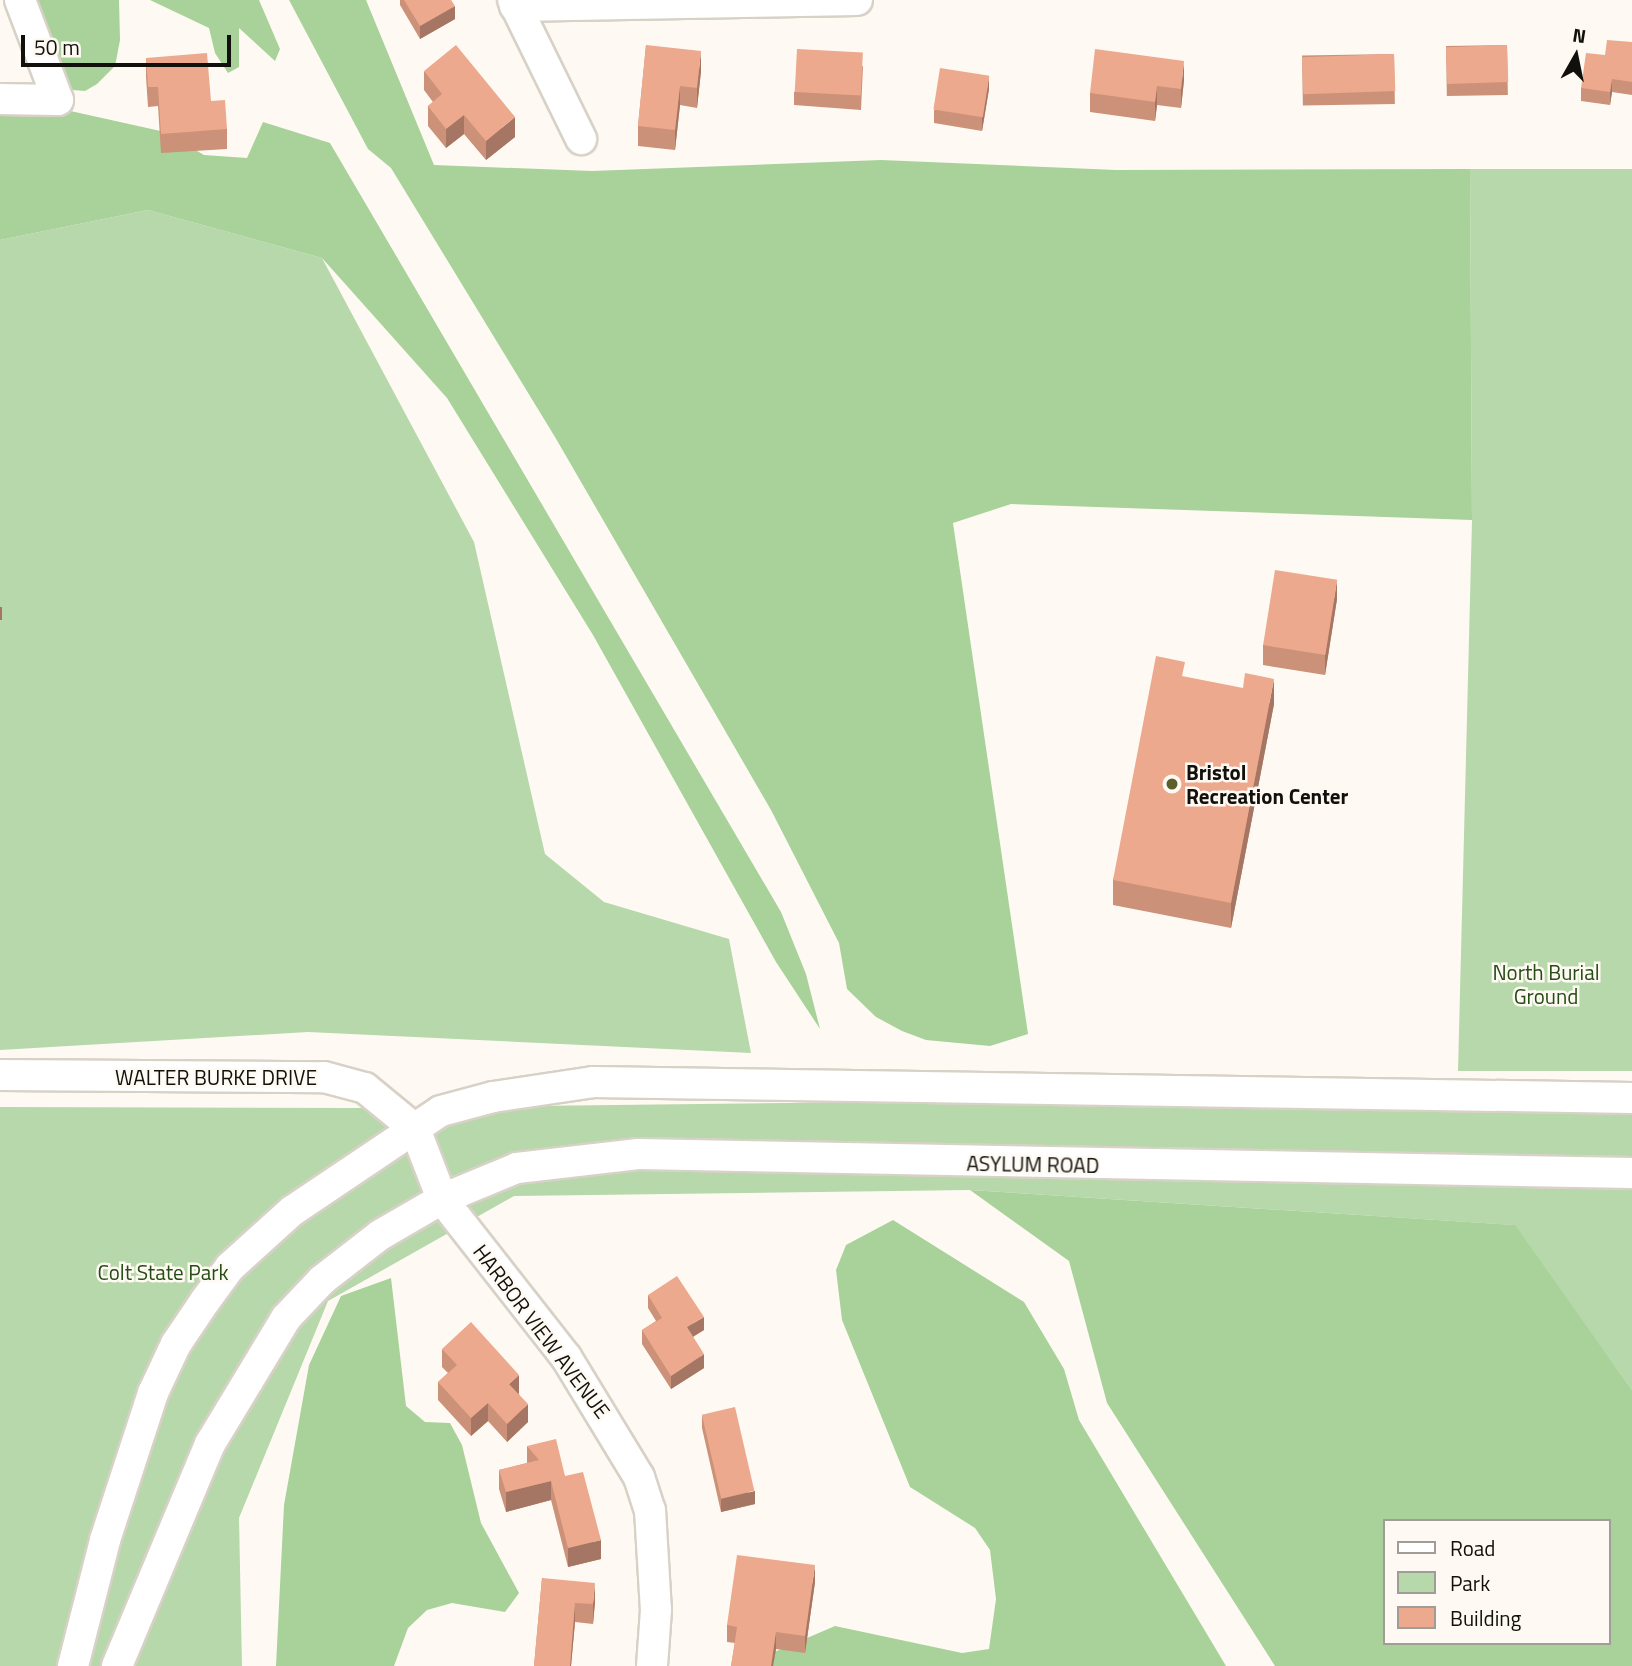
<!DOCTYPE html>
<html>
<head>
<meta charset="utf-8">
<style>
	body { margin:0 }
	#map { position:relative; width:1632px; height:1666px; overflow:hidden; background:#fefaf3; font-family:"Titillium Web",sans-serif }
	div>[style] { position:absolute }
	.green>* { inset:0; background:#b7d8ab }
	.forest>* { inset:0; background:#a8d299 }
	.roads { filter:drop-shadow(2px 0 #d7d1c6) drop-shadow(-2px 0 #d7d1c6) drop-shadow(0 2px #d7d1c6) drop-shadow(0 -2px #d7d1c6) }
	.street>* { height:30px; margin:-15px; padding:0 15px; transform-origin:15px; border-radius:15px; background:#fff }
	.wall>* { inset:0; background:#cb9179; transform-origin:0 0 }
	.shaded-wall>* { inset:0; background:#a57663; transform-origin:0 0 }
	.building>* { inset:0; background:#eca98d; transform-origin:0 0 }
	.dots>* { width:19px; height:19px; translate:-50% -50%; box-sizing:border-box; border:4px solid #fefaf3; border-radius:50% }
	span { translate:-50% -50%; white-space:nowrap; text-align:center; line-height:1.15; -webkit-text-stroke:5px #fefaf3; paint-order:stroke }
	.poi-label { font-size:21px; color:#12100c; font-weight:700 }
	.left { translate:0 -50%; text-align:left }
	.park-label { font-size:21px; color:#254c14 }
	.street-label { font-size:21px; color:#12100c }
	.legend { position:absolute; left:1383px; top:1519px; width:228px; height:126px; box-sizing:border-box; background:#fefaf3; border:2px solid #a09c97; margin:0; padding:9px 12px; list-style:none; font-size:21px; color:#12100c }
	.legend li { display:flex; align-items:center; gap:14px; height:35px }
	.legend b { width:35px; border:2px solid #a09c97 }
	.north { position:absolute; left:1541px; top:21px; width:70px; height:70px; -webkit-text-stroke:5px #fefaf3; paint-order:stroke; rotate:9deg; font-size:19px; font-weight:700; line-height:28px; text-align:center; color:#12100c }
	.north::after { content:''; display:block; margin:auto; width:24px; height:32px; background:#12100c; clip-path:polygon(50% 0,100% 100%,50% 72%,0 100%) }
	.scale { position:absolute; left:21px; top:35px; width:210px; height:32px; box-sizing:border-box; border:4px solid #12100c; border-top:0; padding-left:9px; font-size:21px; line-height:24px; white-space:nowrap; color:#12100c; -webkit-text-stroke:5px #fefaf3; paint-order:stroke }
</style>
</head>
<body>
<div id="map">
	<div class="green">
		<i style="clip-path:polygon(1470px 169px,1632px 169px,1632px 1071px,1458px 1071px,1472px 520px)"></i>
		<i style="clip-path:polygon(148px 210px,322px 258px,474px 542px,545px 854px,604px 902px,729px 939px,751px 1053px,308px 1032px,0 1050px,0 240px)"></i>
		<i style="clip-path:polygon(1410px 1096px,1632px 1098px,1632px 1390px,1514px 1225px,970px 1190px,514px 1196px,328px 1301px,239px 1518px,242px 1666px,0 1666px,0 1107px,355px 1108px)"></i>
	</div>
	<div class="forest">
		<i style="clip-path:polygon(35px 0,119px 0,120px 40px,115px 66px,97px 84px,85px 91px,60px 89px)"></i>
		<i style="clip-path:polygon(150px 0,259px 0,280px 49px,275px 61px,239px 28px,239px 67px,228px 73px,215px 53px,209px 28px)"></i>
		<i style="clip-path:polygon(289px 0,366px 0,434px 165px,592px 171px,881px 160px,1116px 170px,1470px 169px,1472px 520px,1011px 504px,953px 523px,1028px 1034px,990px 1046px,926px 1040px,902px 1031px,876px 1017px,847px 989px,839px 943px,771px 810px,555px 437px,391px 168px,368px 149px)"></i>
		<i style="clip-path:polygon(0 108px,57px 108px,165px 132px,204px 155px,247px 158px,263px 122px,330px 143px,781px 912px,806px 974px,820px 1029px,776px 962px,593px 635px,447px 398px,322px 258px,148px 210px,0 240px)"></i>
		<i style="clip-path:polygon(evenodd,970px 1190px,1515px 1225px,1632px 1390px,1632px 1666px,1275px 1666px,1107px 1403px,1069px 1261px,970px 1190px,1385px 1521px,1609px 1521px,1609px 1643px,1385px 1643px,1385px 1521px)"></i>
		<i style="clip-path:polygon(893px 1220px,1024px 1302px,1064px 1369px,1079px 1420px,1226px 1666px,763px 1666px,765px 1656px,835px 1626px,962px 1653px,989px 1649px,996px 1599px,990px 1550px,975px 1528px,910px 1487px,842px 1320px,836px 1270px,846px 1245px)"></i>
		<i style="clip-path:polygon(391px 1278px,406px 1406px,425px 1422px,450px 1423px,462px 1445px,481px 1523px,519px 1593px,505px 1612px,452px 1603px,427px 1610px,408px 1628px,394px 1666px,276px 1666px,284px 1505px,309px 1365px,341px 1296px)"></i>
	</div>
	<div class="roads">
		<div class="street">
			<i style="left:513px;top:0;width:155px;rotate:63.9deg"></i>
			<i style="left:515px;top:6px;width:342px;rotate:-1deg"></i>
			<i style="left:0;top:99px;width:58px;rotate:1deg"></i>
			<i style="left:58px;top:100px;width:107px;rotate:-110.8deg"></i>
			<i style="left:0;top:1075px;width:324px;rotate:0.4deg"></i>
			<i style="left:324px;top:1077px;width:42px;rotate:15deg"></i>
			<i style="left:365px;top:1088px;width:65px;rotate:39.4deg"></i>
			<i style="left:415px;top:1129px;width:75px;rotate:68.9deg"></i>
			<i style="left:442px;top:1199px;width:201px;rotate:51.9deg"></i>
			<i style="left:566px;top:1357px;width:140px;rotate:58.7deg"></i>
			<i style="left:639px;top:1477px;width:35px;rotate:72deg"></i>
			<i style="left:650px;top:1510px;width:100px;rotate:86.6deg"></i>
			<i style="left:656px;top:1610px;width:56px;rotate:94.1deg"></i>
			<i style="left:73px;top:1666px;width:130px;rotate:-75.7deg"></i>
			<i style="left:105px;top:1540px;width:155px;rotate:-71.9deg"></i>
			<i style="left:153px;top:1393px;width:54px;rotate:-64.9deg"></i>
			<i style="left:176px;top:1344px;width:52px;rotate:-56deg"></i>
			<i style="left:205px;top:1301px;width:42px;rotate:-53.7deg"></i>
			<i style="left:230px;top:1267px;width:84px;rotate:-42.1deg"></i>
			<i style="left:292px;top:1211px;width:179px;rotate:-33.9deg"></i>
			<i style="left:441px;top:1111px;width:54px;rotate:-15.1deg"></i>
			<i style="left:493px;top:1097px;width:101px;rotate:-8.5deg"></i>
			<i style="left:593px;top:1082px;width:1039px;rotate:0.88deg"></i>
			<i style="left:117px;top:1666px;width:241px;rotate:-67.3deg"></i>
			<i style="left:210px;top:1444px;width:147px;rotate:-58.9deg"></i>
			<i style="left:286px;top:1318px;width:52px;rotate:-46.5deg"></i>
			<i style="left:322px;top:1280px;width:73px;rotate:-37.8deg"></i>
			<i style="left:380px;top:1235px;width:72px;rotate:-30.1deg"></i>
			<i style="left:442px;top:1199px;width:81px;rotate:-22.5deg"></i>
			<i style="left:517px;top:1168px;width:122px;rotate:-6.6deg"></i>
			<i style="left:638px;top:1154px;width:994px;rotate:1.1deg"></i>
		</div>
	</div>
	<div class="wall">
		<i style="clip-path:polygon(400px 0,451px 0,455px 19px,420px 39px,400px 5px)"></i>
		<i style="clip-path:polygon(1632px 42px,1632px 95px,1612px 92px,1610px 105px,1581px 101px,1581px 88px,1605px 55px)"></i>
		<i style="clip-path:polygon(646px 45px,701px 71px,697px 108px,680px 105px,675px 150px,638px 146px,638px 126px)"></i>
		<i style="left:1507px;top:45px;width:50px;height:61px;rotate:89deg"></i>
		<i style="left:1394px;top:54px;width:50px;height:92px;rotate:89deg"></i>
		<i style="clip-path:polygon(146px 58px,211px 101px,227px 129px,227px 149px,161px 153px,158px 106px,148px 107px,146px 77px)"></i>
		<i style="clip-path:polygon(863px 66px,861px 110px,794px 105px,794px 92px)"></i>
		<i style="clip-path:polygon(424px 71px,515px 137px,486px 160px,464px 134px,446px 148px,428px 126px,428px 106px,433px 102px,424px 90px)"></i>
		<i style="clip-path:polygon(1184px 80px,1181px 108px,1157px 105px,1155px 121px,1090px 112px,1090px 93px)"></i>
		<i style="clip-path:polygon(989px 89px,982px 131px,934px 123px,934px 110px)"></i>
		<i style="clip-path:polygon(1337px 599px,1325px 675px,1263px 665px,1263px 645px)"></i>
		<i style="clip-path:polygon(1185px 677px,1274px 704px,1231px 928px,1113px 905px,1113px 880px)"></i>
		<i style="clip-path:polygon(648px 1295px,704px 1330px,693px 1337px,704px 1368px,671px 1389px,642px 1344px,642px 1330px,656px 1321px,648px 1308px)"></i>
		<i style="clip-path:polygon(442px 1349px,519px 1393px,519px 1394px,528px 1422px,507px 1442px,488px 1421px,471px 1436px,438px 1400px,438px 1382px,448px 1373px,442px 1367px)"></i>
		<i style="clip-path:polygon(702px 1415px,755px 1504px,721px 1512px,702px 1428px)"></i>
		<i style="clip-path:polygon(527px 1446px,565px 1476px,601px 1559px,568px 1567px,551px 1500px,506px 1512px,499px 1489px,499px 1470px,527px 1463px)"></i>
		<i style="clip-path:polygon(542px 1578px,595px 1602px,593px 1624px,575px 1622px,571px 1666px,534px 1666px)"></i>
		<i style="clip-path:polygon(815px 1582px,805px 1653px,776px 1649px,773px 1666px,731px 1666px,735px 1643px,727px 1642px,727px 1625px)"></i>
	</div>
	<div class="shaded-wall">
		<i style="clip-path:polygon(455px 6px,455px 19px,420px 39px,420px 26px)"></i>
		<i style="clip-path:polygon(701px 51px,701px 71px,697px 108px,697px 88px)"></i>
		<i style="clip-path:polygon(1184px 61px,1184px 80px,1181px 108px,1181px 89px)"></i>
		<i style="clip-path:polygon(989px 76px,989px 89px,982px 131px,982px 118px)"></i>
		<i style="clip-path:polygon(1612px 79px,1612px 92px,1610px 105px,1610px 92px)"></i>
		<i style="clip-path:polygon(680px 86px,680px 105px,675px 150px,675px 130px)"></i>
		<i style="clip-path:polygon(1157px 86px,1157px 105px,1155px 121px,1155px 102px)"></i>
		<i style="clip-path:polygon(464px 115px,464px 134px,446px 148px,446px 129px)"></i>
		<i style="clip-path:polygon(515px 117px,515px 137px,486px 160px,486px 141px)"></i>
		<i style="clip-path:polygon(1337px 580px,1337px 599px,1325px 675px,1325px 655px)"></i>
		<i style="left:0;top:607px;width:2px;height:13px"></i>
		<i style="clip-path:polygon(1274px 679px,1274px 704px,1231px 928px,1231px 903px)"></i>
		<i style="clip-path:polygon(704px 1317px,704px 1330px,687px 1340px,687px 1327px)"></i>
		<i style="clip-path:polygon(704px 1354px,704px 1368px,671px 1389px,671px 1376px)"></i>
		<i style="clip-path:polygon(519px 1375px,519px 1393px,509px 1402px,509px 1384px)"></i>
		<i style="clip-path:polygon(488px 1403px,488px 1421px,471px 1436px,471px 1418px)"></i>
		<i style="clip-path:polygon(528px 1404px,528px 1422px,507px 1442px,507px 1424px)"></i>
		<i style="clip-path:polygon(551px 1481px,551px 1500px,506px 1512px,506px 1492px)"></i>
		<i style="clip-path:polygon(755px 1491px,755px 1504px,721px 1512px,721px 1499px)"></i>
		<i style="clip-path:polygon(601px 1540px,601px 1559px,568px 1567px,568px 1548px)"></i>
		<i style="clip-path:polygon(815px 1565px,815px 1582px,805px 1653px,805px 1636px)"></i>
		<i style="clip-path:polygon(595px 1583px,595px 1602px,593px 1624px,593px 1604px)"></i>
		<i style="clip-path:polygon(575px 1603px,575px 1622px,571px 1666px,570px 1666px)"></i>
		<i style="clip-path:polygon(776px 1632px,776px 1649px,773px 1666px,771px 1666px)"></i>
	</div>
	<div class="building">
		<i style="clip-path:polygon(404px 0,451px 0,455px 6px,420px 26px)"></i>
		<i style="clip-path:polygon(1607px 40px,1632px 42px,1632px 82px,1612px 79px,1610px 92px,1581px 88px,1586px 53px,1605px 55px)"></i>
		<i style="clip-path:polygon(456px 45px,515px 117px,486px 141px,464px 115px,446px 129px,428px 106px,442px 94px,424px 71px)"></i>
		<i style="clip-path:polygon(646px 45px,701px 51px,697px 88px,680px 86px,675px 130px,638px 126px)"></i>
		<i style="left:1507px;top:45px;width:37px;height:61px;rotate:88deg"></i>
		<i style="left:797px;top:49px;width:66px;height:43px;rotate:3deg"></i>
		<i style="clip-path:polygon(1095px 49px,1184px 61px,1181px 89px,1157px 86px,1155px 102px,1090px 93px)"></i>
		<i style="clip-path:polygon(207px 53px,211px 101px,225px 100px,227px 129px,161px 134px,158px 87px,148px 87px,146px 58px)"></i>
		<i style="left:1394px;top:54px;width:37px;height:92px;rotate:88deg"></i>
		<i style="left:940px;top:68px;width:50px;height:42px;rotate:9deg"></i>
		<i style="left:1275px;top:570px;width:63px;height:76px;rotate:9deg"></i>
		<i style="clip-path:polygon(1156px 656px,1185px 662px,1182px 676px,1243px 688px,1245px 673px,1274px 679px,1231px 903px,1113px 880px)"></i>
		<i style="clip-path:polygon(677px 1276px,704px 1317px,687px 1327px,704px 1354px,671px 1376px,642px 1330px,662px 1318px,648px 1295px)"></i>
		<i style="clip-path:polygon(471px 1322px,519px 1375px,509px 1384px,528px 1404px,507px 1424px,488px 1403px,471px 1418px,438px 1382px,457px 1365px,442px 1349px)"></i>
		<i style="left:735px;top:1407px;width:86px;height:34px;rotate:77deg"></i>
		<i style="clip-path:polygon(556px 1439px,565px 1476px,583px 1472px,601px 1540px,568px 1548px,551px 1481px,506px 1492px,499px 1470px,539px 1460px,527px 1446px)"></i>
		<i style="clip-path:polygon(737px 1555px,815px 1565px,805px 1636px,776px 1632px,771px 1666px,731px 1666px,737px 1627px,727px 1625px)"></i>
		<i style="clip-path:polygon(542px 1578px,595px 1583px,593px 1604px,575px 1603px,570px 1666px,534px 1666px)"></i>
	</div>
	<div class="dots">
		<i style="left:1172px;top:784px;background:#5c5f2c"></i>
	</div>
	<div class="poi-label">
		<span class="left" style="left:1186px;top:784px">Bristol<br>Recreation Center</span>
	</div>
	<div class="park-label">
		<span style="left:1546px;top:984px">North Burial<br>Ground</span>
		<span style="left:163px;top:1272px">Colt State Park</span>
	</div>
	<div class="street-label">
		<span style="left:216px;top:1077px">WALTER BURKE DRIVE</span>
		<span style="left:1033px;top:1164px;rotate:1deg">ASYLUM ROAD</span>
		<span style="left:542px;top:1331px;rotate:53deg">HARBOR VIEW AVENUE</span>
	</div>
	<ul class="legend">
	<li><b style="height:9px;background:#fff"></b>Road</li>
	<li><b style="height:19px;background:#b7d8ab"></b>Park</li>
	<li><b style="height:19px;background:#eca98d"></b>Building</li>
	</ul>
	<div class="north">N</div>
	<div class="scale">50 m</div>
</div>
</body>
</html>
